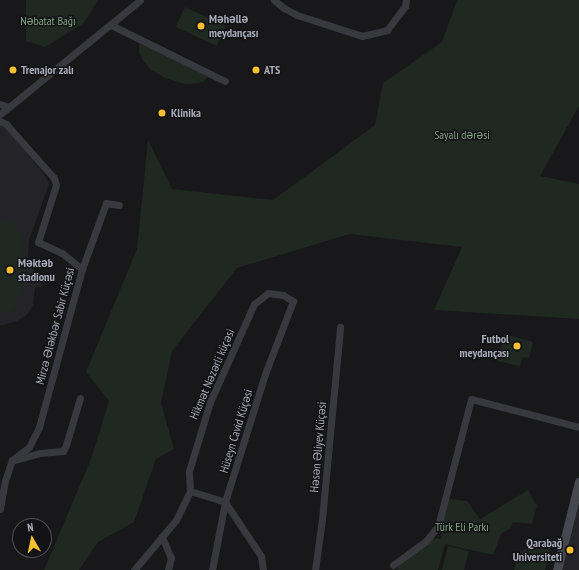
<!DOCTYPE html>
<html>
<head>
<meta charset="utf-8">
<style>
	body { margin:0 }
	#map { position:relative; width:579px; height:570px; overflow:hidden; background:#18171a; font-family:"PT Sans Narrow",sans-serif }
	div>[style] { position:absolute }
	.built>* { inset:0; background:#242327 }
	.green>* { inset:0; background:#1f2821; transform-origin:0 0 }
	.street>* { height:7px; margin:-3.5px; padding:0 3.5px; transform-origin:3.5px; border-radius:3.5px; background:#38393f }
	.secondary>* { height:9px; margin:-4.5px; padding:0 4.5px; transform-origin:4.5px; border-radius:4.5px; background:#46484f }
	.dots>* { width:11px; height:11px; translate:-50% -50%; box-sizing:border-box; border:2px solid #131215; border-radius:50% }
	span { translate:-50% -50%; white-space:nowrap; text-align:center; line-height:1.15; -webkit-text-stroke:3px #131215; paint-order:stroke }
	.poi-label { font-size:12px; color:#a9adba; font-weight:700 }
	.left { translate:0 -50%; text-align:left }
	.right { translate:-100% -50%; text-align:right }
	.park-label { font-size:12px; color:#80a584 }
	.street-label { font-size:12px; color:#a9adba }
	.north { position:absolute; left:12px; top:518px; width:40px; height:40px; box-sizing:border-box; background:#131215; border:1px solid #4f5057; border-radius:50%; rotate:351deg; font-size:11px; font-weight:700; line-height:16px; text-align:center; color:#a9adba }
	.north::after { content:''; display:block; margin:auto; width:14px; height:18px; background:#f8c031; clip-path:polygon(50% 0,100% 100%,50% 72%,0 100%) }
</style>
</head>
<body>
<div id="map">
	<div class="built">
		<i style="clip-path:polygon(0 124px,6px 124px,46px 177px,49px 184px,29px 240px,28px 260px,43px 287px,35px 287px,33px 305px,28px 314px,17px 321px,3px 325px,0 325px)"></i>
		<i style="clip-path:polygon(579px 501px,579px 570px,561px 570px)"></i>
	</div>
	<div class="green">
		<i style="clip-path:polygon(26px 0,98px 0,84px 23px,45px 47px,26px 41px)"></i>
		<i style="clip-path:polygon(457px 0,579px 0,579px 106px,540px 176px,579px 184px,579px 319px,434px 310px,462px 247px,350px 234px,237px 268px,172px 351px,161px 403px,174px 449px,156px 459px,134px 522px,98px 542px,79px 570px,44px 570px,91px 459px,109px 401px,86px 372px,137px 249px,148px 140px,172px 189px,273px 200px,375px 125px,383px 83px,442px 42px)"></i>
		<i style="left:185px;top:7px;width:45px;height:22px;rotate:25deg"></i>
		<i style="clip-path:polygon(139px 43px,208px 77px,203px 82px,192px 84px,184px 84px,163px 77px,150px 69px,142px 59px,139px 51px)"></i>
		<i style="clip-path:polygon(0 221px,6px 221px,15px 225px,20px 232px,22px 241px,19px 299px,12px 310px,0 314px)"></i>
		<i style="clip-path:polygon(504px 334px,533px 342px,529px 358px,523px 357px,520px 366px,497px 361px)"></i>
		<i style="clip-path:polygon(528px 490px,537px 506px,532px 524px,513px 522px,511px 528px,501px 534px,493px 555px,445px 544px,438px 570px,396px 570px,403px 560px,433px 538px,440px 539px,443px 531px,443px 517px,447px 501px,450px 499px,467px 501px,480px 519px)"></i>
		<i style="clip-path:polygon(448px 546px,469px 551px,464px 570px,442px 570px)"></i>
		<i style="clip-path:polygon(532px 546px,551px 550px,545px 570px,514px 570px,520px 551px)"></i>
	</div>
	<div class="street">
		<i style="left:274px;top:0;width:13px;rotate:39deg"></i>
		<i style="left:284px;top:8px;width:15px;rotate:28deg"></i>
		<i style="left:297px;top:15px;width:68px;rotate:17.9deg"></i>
		<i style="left:362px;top:36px;width:26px;rotate:-13deg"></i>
		<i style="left:387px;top:30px;width:30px;rotate:-53deg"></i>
		<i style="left:405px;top:6px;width:6px;rotate:-81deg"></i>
		<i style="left:111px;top:25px;width:127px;rotate:26.2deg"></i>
		<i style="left:0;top:104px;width:9px;rotate:18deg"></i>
		<i style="left:9px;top:107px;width:169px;rotate:-39.2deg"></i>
		<i style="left:0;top:114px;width:11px;rotate:-38deg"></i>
		<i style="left:0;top:121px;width:7px;rotate:27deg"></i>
		<i style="left:6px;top:124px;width:72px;rotate:48.4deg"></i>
		<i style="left:54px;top:178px;width:7px;rotate:74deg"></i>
		<i style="left:56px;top:185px;width:60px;rotate:107.5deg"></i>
		<i style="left:38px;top:242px;width:26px;rotate:25deg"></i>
		<i style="left:62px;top:253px;width:26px;rotate:39deg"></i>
		<i style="left:12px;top:460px;width:21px;rotate:-37deg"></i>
		<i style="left:29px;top:447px;width:22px;rotate:-63deg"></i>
		<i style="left:39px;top:427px;width:164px;rotate:-74.8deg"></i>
		<i style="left:82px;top:269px;width:70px;rotate:-70deg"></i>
		<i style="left:106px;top:203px;width:13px;rotate:9deg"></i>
		<i style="left:15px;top:460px;width:26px;rotate:-16deg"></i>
		<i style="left:40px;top:453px;width:23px;rotate:-5deg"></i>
		<i style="left:63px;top:451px;width:7px;rotate:-63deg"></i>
		<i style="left:66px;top:445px;width:49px;rotate:-73.4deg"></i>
		<i style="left:190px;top:491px;width:37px;rotate:17deg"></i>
		<i style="left:225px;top:502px;width:65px;rotate:56.3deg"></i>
		<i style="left:261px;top:556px;width:14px;rotate:82deg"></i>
		<i style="left:0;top:509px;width:28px;rotate:-80deg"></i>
		<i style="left:5px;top:481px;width:22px;rotate:-72deg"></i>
		<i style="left:162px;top:537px;width:23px;rotate:67deg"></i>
		<i style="left:171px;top:558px;width:12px;rotate:104deg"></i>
		<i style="left:393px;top:565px;width:41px;rotate:-36deg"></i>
		<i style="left:426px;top:541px;width:19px;rotate:-51deg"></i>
		<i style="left:438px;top:526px;width:131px;rotate:-75.4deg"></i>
		<i style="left:471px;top:399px;width:112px;rotate:14.5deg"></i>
		<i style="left:134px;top:570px;width:65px;rotate:-50deg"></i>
		<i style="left:176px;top:520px;width:32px;rotate:-64deg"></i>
		<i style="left:190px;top:491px;width:20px;rotate:-93deg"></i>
		<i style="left:189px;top:471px;width:72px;rotate:-73.1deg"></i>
		<i style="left:210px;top:402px;width:107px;rotate:-65.8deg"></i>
		<i style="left:254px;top:304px;width:18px;rotate:-38deg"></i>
		<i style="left:268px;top:293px;width:15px;rotate:8deg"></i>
		<i style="left:283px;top:295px;width:12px;rotate:31deg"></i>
		<i style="left:293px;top:301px;width:78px;rotate:111deg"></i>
		<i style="left:265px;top:374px;width:134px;rotate:107.4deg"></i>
		<i style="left:225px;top:502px;width:69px;rotate:100.8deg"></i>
		<i style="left:315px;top:570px;width:51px;rotate:-82.2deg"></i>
		<i style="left:322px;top:519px;width:193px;rotate:-84.6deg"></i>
	</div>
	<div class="secondary">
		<i style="left:557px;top:570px;width:91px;rotate:-76deg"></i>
	</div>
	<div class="dots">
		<i style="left:201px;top:26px;background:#f8c031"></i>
		<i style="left:13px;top:70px;background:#f8c031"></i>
		<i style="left:256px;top:70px;background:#f8c031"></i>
		<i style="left:162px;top:113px;background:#f8c031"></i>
		<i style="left:10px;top:270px;background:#f8c031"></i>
		<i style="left:517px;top:346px;background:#f8c031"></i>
		<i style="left:570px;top:550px;background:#f8c031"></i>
	</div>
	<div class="poi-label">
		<span class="left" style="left:209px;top:26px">Məhəllə<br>meydançası</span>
		<span class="left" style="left:21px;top:70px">Trenajor zalı</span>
		<span class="left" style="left:264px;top:70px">ATS</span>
		<span class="left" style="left:171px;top:113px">Klinika</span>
		<span class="left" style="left:18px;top:270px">Məktəb<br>stadionu</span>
		<span class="right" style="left:509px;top:346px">Futbol<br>meydançası</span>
		<span class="right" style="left:562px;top:550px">Qarabağ<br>Universiteti</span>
	</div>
	<div class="park-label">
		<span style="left:48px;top:21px">Nəbatat Bağı</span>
		<span style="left:462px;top:135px">Sayalı dərəsi</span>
		<span style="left:462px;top:527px">Türk Eli Parkı</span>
	</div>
	<div class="street-label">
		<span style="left:55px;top:326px;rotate:-75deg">Mirzə Ələkbər Sabir Küçəsi</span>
		<span style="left:212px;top:374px;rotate:-67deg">Hikmət Nəzərli küçəsi</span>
		<span style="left:236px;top:431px;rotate:-73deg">Hüseyn Cavid Küçəsi</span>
		<span style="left:318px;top:447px;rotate:-85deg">Həsən Əliyev Küçəsi</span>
	</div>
	<div class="north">N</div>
</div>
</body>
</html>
